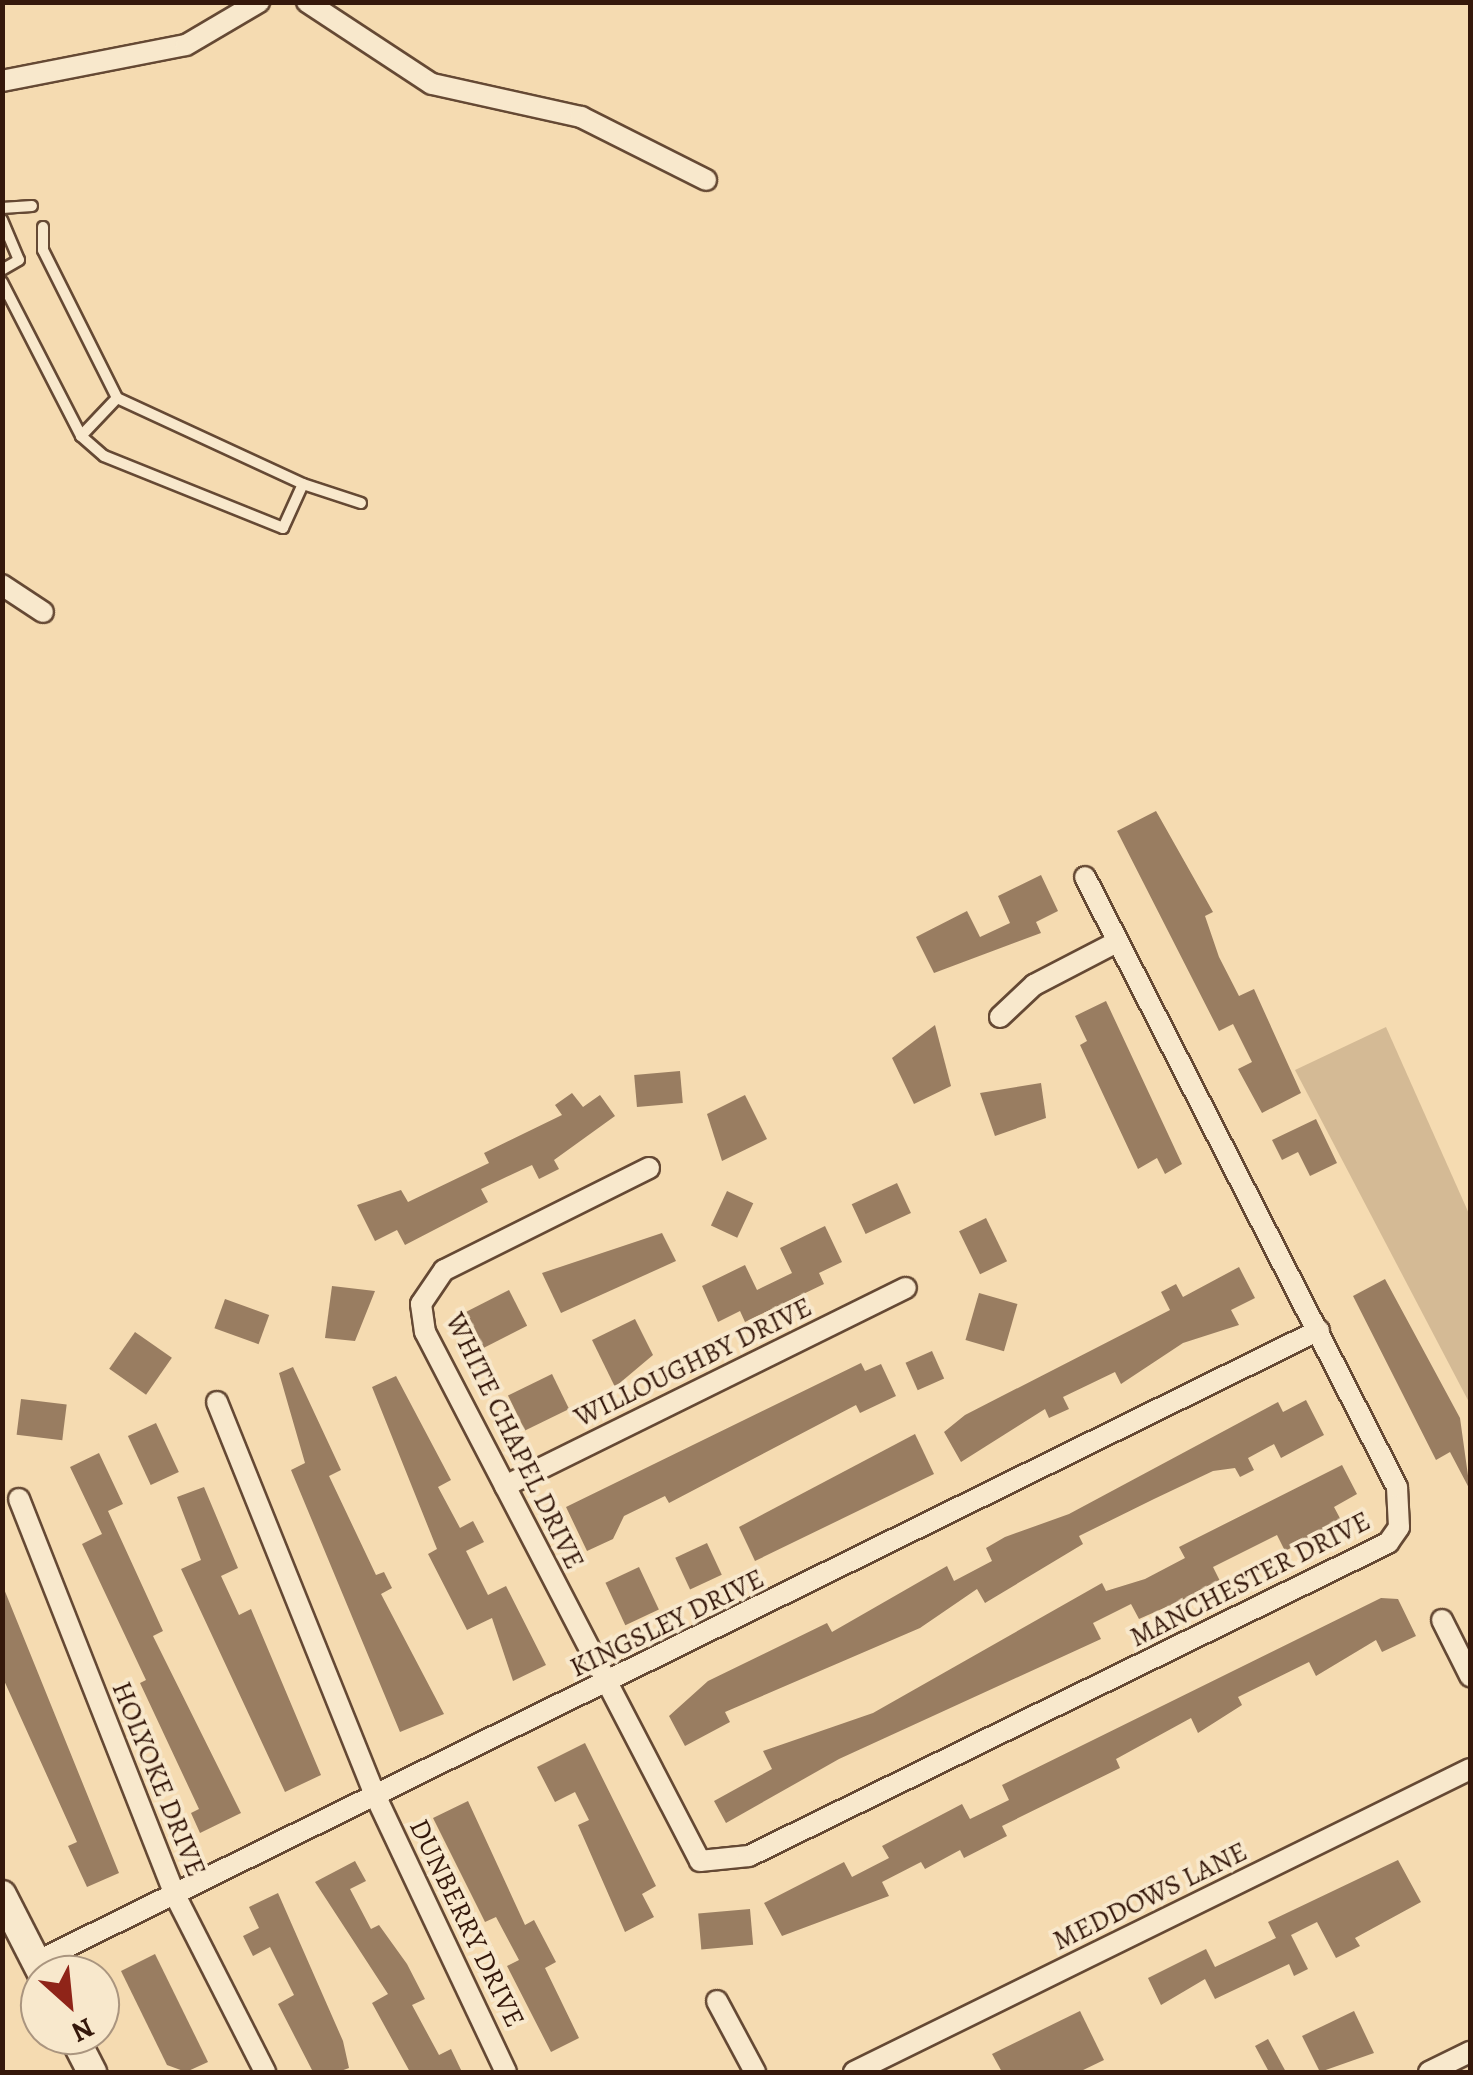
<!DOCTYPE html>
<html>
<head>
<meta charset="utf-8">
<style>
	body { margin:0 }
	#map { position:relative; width:1473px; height:2075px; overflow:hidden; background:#f5dbb1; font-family:Alegreya,serif }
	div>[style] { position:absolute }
	.green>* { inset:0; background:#d4ba95 }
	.building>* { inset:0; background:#997d61; transform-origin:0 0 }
	.roads { filter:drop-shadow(2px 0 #654934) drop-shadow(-2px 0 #654934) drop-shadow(0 2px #654934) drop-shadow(0 -2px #654934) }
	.lane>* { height:10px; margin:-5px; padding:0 5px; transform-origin:5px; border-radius:5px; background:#f8e8cc }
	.street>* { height:20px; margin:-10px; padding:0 10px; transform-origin:10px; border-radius:10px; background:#f8e8cc }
	.secondary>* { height:28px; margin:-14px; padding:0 14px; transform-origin:14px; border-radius:14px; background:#f8e8cc }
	span { translate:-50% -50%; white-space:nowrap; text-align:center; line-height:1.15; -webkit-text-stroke:8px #f8e8cc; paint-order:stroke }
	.street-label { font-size:28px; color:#35180b }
	.frame { position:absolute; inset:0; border:5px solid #35180b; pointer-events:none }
	.north { position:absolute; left:20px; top:1955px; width:100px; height:100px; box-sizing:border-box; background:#f8e8cc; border:2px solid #aa957f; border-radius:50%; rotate:153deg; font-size:28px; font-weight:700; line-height:40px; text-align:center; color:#35180b }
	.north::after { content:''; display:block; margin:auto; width:35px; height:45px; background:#8f2418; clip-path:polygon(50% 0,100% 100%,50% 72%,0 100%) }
</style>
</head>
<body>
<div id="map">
	<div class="green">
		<i style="clip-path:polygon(1386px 1027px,1470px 1216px,1470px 1404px,1295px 1070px)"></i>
	</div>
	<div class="building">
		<i style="clip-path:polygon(1156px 811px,1213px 912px,1205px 916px,1219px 957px,1239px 996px,1254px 989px,1301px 1093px,1262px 1113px,1238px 1069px,1252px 1062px,1233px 1024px,1219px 1031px,1117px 831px)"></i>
		<i style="clip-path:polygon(1041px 875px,1058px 911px,1036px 922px,1041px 933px,934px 973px,916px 937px,967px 911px,980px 937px,1010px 923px,998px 896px)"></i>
		<i style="clip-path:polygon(1106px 1001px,1182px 1164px,1165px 1174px,1157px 1158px,1138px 1169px,1080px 1045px,1087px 1041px,1075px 1016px)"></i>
		<i style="clip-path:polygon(935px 1025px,951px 1086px,914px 1104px,892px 1058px)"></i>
		<i style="left:680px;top:1071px;width:32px;height:46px;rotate:85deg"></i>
		<i style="clip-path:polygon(1041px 1083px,1046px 1118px,995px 1136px,980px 1093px)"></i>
		<i style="clip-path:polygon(572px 1093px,583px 1107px,600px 1095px,615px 1116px,554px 1160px,559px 1169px,539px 1179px,532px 1165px,481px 1189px,488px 1202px,405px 1245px,397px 1230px,375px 1241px,357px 1205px,401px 1190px,408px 1202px,489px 1163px,484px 1153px,562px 1115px,555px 1105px)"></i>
		<i style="clip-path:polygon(745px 1095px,767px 1139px,722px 1161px,707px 1114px)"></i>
		<i style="clip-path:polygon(1316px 1119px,1337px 1163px,1310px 1176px,1298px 1152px,1282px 1160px,1272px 1140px)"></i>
		<i style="left:897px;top:1183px;width:33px;height:50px;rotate:65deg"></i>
		<i style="left:727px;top:1191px;width:29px;height:38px;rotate:25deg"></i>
		<i style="left:986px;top:1218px;width:48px;height:30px;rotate:64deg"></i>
		<i style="clip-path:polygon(825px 1226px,842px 1262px,819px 1273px,824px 1284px,745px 1322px,740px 1311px,718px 1322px,702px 1286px,745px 1265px,757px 1290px,792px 1273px,780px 1248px)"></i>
		<i style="clip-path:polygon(662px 1233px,676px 1261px,561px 1313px,542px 1273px)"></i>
		<i style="clip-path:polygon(1239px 1267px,1255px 1298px,1231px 1310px,1239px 1325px,1183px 1343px,1121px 1384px,1115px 1372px,1063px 1397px,1069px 1409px,1049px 1418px,1045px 1409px,961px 1462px,944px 1432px,965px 1415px,1170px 1310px,1161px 1292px,1176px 1284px,1183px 1297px)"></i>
		<i style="clip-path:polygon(1385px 1279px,1460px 1418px,1470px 1490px,1450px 1452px,1436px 1460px,1353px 1296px)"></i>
		<i style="clip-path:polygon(332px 1286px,375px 1291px,355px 1341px,325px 1338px)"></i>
		<i style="left:509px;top:1290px;width:40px;height:49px;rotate:63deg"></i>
		<i style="left:979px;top:1293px;width:40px;height:49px;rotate:16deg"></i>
		<i style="left:225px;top:1299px;width:47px;height:31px;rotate:20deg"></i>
		<i style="clip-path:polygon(635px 1319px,653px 1355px,615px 1387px,592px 1340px)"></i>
		<i style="left:135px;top:1332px;width:45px;height:45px;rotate:35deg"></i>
		<i style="left:932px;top:1351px;width:30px;height:29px;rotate:66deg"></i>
		<i style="clip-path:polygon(861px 1363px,865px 1371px,881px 1364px,896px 1396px,860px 1413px,856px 1405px,669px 1503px,665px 1496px,624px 1516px,613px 1539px,587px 1551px,566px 1507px)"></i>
		<i style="clip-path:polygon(293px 1367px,341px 1470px,329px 1476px,376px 1575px,384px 1572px,392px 1588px,381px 1594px,444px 1714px,400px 1732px,291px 1470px,305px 1463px,279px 1373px)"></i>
		<i style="left:552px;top:1374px;width:39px;height:49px;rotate:64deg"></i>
		<i style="clip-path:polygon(396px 1376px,451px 1480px,438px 1487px,460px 1528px,473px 1521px,484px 1542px,466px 1551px,488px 1595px,506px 1586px,546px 1665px,513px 1681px,492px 1618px,467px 1630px,428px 1554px,437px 1549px,372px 1387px)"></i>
		<i style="left:21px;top:1399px;width:46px;height:36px;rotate:7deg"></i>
		<i style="clip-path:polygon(1306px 1400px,1324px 1435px,1281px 1458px,1274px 1444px,1248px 1458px,1254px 1470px,1240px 1477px,1235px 1468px,1213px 1471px,1154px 1499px,1079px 1536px,1083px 1544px,985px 1603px,977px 1589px,920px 1628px,725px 1712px,730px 1722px,685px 1746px,669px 1716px,708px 1681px,827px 1623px,832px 1632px,947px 1566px,954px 1581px,992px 1561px,986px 1548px,1005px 1537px,1069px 1514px,1278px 1402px,1283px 1412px)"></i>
		<i style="left:156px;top:1423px;width:54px;height:31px;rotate:65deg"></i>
		<i style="clip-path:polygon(915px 1434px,934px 1474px,755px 1561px,739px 1527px)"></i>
		<i style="clip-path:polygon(99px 1453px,123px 1504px,108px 1511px,163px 1631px,153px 1636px,241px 1813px,200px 1833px,191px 1813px,199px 1809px,140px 1683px,146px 1680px,82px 1544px,102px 1534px,70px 1467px)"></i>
		<i style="clip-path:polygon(1342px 1465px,1357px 1494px,1334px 1507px,1342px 1522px,1285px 1551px,1277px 1535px,1213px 1567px,1221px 1583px,1139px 1619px,1131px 1604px,1093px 1623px,1101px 1639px,839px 1759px,726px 1823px,714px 1801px,772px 1769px,763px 1751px,873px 1713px,1102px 1583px,1106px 1591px,1145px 1579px,1185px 1558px,1179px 1547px)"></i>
		<i style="clip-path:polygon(204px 1487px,238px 1568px,221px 1576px,239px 1615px,251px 1609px,321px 1775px,285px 1792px,181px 1569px,201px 1560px,177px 1497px)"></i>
		<i style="left:707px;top:1543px;width:35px;height:35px;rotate:65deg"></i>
		<i style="left:639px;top:1567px;width:47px;height:37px;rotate:65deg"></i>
		<i style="clip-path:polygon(2px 1584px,119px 1873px,87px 1887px,68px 1846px,77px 1842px,2px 1676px)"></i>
		<i style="clip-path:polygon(1381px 1598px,1398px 1599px,1416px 1636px,1382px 1652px,1376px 1640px,1316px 1676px,1309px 1662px,1238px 1697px,1242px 1705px,1198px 1733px,1191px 1718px,1116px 1759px,1120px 1768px,1002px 1826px,1007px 1836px,964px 1858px,960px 1850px,925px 1869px,921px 1862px,882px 1882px,889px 1896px,782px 1936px,764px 1903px,844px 1862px,852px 1877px,889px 1858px,882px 1846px,962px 1804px,970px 1819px,1009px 1800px,1002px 1785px)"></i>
		<i style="clip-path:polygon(585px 1743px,656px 1886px,642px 1894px,654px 1917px,625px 1932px,578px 1825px,589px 1820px,575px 1792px,555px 1802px,537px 1767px)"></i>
		<i style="clip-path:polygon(468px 1801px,525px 1925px,534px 1920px,556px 1962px,545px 1968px,579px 2038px,551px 2052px,507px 1966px,519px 1960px,496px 1917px,485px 1922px,433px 1818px)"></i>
		<i style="clip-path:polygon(1398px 1860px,1421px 1902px,1355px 1938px,1360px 1946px,1336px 1958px,1317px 1922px,1291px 1935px,1308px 1969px,1294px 1976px,1289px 1964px,1215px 1999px,1205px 1979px,1161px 2005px,1148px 1978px,1206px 1949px,1215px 1967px,1276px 1938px,1268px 1922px)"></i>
		<i style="clip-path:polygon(355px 1861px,366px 1881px,350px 1889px,371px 1929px,379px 1925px,407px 1964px,425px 1999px,412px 2005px,439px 2055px,451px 2049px,462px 2072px,410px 2072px,372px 2003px,388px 1994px,315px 1882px)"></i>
		<i style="clip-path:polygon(278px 1893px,343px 2041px,349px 2068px,338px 2072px,313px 2072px,278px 2004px,294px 1995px,270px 1947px,253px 1956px,243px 1936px,259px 1928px,249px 1907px)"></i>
		<i style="left:750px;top:1909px;width:36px;height:52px;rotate:85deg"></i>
		<i style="clip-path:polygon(155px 1954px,208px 2062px,186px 2072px,167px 2065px,121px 1971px)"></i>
		<i style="clip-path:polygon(1080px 2011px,1104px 2060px,1079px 2072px,1002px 2072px,992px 2054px)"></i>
		<i style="clip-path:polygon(1354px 2011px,1374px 2053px,1320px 2072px,1302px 2036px)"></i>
		<i style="clip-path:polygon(1268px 2039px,1286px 2072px,1269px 2072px,1255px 2046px)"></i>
	</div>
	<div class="roads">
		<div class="lane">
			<i style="left:2px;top:208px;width:30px;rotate:-4deg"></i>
			<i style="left:2px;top:220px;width:43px;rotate:67deg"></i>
			<i style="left:19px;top:260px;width:20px;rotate:150deg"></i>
			<i style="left:43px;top:227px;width:23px;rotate:90deg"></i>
			<i style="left:43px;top:250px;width:165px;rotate:63.4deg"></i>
			<i style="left:2px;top:282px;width:173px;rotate:62.8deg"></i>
			<i style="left:81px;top:436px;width:30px;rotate:41deg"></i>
			<i style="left:104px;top:456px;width:193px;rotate:21.9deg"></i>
			<i style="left:283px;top:528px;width:48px;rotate:-65.6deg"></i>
			<i style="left:303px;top:484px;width:61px;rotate:18.1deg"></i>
			<i style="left:81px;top:436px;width:52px;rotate:-46.5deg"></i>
			<i style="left:117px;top:398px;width:205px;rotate:24.8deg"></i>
		</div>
		<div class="street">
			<i style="left:307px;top:2px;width:149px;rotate:33.3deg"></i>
			<i style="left:432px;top:84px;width:153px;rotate:12.5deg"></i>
			<i style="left:581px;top:117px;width:140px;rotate:26.7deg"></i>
			<i style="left:2px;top:81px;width:187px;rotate:-11.1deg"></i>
			<i style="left:186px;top:45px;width:85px;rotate:-30.5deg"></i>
			<i style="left:2px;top:585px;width:49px;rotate:33.4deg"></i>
			<i style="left:1000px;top:1017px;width:47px;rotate:-43.3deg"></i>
			<i style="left:1034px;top:985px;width:93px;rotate:-27.4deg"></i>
			<i style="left:649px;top:1168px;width:229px;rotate:153.5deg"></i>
			<i style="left:444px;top:1270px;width:41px;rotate:124.1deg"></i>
			<i style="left:421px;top:1304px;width:28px;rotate:82deg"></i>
			<i style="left:425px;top:1332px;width:596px;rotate:62.53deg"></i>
			<i style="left:700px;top:1861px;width:49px;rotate:-5.8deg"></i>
			<i style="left:749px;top:1856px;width:712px;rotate:-26.1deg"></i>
			<i style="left:1388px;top:1543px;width:19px;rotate:-55deg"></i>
			<i style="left:1399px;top:1527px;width:40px;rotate:-92.9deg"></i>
			<i style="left:1397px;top:1487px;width:685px;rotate:-117.09deg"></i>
			<i style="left:217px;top:1402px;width:426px;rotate:68.1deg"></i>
			<i style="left:376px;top:1797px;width:304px;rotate:64.7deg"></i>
			<i style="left:505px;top:1486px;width:447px;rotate:-26.3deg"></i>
			<i style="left:19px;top:1499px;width:426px;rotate:68.5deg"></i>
			<i style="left:175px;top:1895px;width:199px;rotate:63deg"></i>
			<i style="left:1442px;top:1620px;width:63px;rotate:63.4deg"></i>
			<i style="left:36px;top:1962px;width:1430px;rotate:-26.22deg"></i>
			<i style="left:717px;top:2001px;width:81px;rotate:61.8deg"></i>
			<i style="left:854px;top:2072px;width:686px;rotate:-26.19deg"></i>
			<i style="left:1429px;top:2072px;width:46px;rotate:-26deg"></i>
		</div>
		<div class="secondary">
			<i style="left:2px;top:1895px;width:90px;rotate:62.9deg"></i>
			<i style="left:73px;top:2035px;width:42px;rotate:62.8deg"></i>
		</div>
	</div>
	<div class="street-label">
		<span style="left:693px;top:1362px;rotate:-26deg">WILLOUGHBY DRIVE</span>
		<span style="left:515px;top:1441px;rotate:64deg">WHITE CHAPEL DRIVE</span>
		<span style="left:1250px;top:1579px;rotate:-27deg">MANCHESTER DRIVE</span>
		<span style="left:667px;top:1623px;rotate:-26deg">KINGSLEY DRIVE</span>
		<span style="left:159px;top:1779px;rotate:68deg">HOLYOKE DRIVE</span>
		<span style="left:1150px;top:1896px;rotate:-26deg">MEDDOWS LANE</span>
		<span style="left:467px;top:1923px;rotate:64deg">DUNBERRY DRIVE</span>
	</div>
	<div class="frame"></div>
	<div class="north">N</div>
</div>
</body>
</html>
